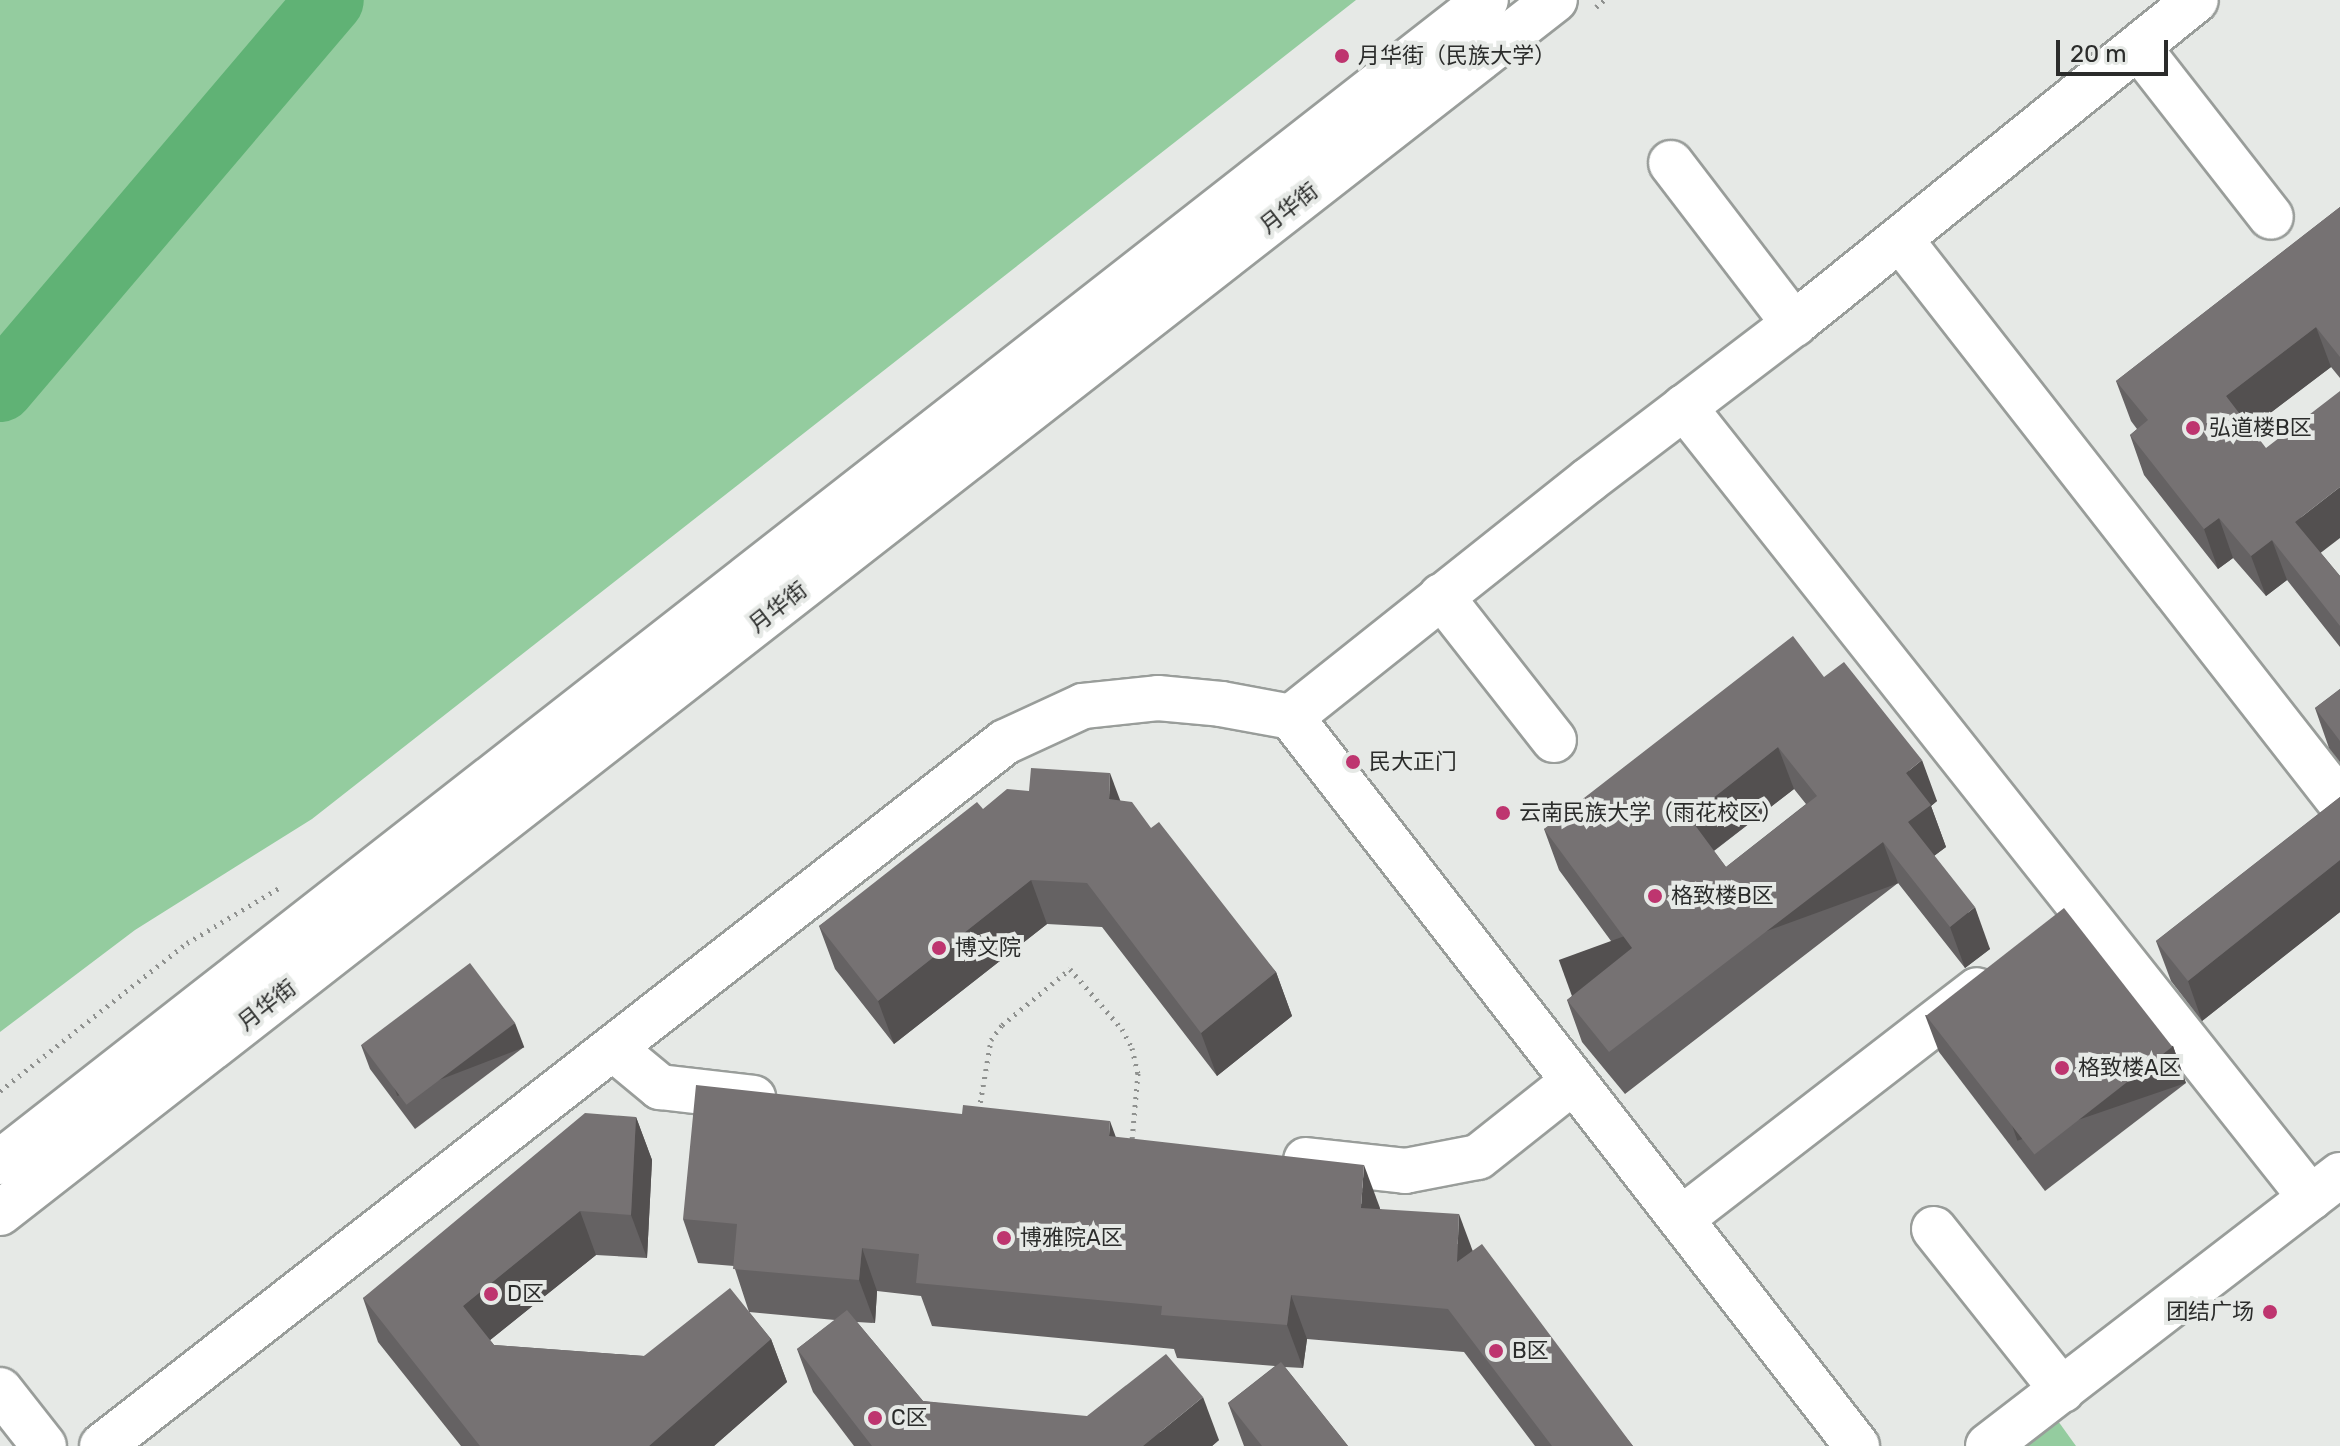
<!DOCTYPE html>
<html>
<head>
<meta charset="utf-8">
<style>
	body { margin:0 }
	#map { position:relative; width:2340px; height:1446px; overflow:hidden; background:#e6e9e6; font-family:Rubik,"Noto Sans SC",sans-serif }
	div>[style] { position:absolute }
	.green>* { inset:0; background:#94cc9f }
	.river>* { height:68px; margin:-34px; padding:0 34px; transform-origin:34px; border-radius:34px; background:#60b275 }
	.path>* { height:5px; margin-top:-2.5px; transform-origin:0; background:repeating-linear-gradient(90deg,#8f918f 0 2px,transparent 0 8px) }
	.roads { filter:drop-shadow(2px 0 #999d9a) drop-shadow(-2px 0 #999d9a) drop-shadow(0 2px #999d9a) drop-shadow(0 -2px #999d9a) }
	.minor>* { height:44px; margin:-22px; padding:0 22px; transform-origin:22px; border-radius:22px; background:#fff }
	.wall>* { inset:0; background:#656263 }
	.shaded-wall>* { inset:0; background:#535050; transform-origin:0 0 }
	.building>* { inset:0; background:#767273; transform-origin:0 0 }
	.dots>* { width:22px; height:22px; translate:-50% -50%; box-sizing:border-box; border:4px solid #e6e9e6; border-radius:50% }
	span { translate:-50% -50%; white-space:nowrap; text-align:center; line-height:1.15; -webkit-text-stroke:8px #e6e9e6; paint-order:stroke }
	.poi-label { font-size:22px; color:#2b2c2b }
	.left { translate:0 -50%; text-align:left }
	.right { translate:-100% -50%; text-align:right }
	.street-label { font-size:22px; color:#2b2c2b }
	.scale { position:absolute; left:2056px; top:40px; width:112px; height:36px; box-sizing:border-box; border:4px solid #2b2c2b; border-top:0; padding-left:10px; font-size:24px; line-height:28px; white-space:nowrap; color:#2b2c2b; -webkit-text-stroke:6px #e6e9e6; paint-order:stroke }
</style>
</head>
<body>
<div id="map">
	<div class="green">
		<i style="clip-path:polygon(0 0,1356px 0,312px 819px,135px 930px,0 1032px)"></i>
		<i style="clip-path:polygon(2058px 1421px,2076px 1446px,2026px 1446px)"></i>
	</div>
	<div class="river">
		<i style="left:0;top:388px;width:509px;rotate:-49.62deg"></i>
	</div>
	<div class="path">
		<i style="left:1596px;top:7px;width:11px;rotate:-41deg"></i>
		<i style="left:0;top:1091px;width:238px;rotate:-38.4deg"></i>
		<i style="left:187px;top:943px;width:107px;rotate:-30.9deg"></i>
		<i style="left:979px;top:1110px;width:71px;rotate:-80.3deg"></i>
		<i style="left:991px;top:1040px;width:19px;rotate:-54deg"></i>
		<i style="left:1002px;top:1025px;width:88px;rotate:-39.5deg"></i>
		<i style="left:1070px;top:969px;width:79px;rotate:49.1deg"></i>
		<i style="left:1122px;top:1029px;width:21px;rotate:62deg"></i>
		<i style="left:1132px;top:1048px;width:26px;rotate:77deg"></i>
		<i style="left:1138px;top:1073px;width:67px;rotate:95.1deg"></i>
	</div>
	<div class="roads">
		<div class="minor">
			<i style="left:2139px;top:48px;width:214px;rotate:52deg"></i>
			<i style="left:1671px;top:163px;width:203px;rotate:52.6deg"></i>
			<i style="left:1900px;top:239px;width:715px;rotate:51.99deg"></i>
			<i style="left:1684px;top:407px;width:1009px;rotate:51.6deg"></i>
			<i style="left:1441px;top:596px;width:183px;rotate:51.9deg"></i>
			<i style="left:1291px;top:717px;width:381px;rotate:-38.5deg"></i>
			<i style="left:1589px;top:480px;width:258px;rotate:-37.3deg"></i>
			<i style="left:1794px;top:324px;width:516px;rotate:-38.87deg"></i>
			<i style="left:614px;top:1049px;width:60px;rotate:39.6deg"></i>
			<i style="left:660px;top:1087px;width:94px;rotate:6.7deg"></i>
			<i style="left:1306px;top:1160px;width:100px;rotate:6.3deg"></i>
			<i style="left:1405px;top:1171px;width:74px;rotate:-10.9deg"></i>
			<i style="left:1478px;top:1157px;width:122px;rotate:-38.4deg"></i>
			<i style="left:0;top:1162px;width:1886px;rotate:-38.02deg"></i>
			<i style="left:0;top:1213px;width:1972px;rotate:-37.96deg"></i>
			<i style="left:1681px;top:1219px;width:374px;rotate:-37.7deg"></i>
			<i style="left:1934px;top:1229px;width:206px;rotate:51.5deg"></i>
			<i style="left:0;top:1390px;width:71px;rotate:51.8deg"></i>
			<i style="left:102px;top:1446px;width:1145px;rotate:-37.94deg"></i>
			<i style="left:1005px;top:742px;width:86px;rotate:-24.8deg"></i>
			<i style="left:1083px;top:706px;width:75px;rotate:-6.1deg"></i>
			<i style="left:1158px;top:698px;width:63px;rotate:5.4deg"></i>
			<i style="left:1221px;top:704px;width:71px;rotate:10.5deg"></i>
			<i style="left:1291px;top:717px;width:923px;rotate:52.17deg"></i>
			<i style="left:1988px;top:1446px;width:444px;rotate:-37.6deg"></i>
		</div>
	</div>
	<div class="wall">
		<i style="clip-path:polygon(2340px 207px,2340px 378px,2331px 367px,2250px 428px,2321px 553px,2340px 576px,2340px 647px,2287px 580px,2266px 596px,2233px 558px,2218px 569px,2144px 475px,2130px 435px,2137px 429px,2131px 421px,2116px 381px)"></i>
		<i style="clip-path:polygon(evenodd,1824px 677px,1937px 801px,1931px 806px,1946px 847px,1934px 856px,1990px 949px,1965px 968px,1898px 883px,1625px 1094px,1582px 1042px,1567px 1000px,1622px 956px,1559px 870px,1544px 829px,1824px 677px,1794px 789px,1806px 804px,1726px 867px,1714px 851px,1794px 789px)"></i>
		<i style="clip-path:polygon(2340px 689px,2340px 762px,2329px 748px,2315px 708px)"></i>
		<i style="clip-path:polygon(2340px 797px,2340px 912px,2202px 1021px,2171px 981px,2156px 941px)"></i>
		<i style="clip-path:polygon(983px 809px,1151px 828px,1276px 972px,1292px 1016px,1217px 1076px,1102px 927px,1047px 924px,894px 1044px,835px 969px,819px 926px)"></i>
		<i style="clip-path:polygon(1925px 1015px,2173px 1046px,2186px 1083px,2045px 1191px,1939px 1052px)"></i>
		<i style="clip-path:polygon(361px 1045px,524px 1047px,415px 1129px,370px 1069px)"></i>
		<i style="clip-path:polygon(636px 1117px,652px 1160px,647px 1258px,596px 1255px,490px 1340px,494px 1345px,644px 1356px,749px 1312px,734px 1266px,698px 1263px,683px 1219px,1115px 1137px,1380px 1209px,1473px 1251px,1633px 1446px,1535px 1446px,1464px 1352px,1307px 1339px,1303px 1368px,1285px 1367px,1348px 1446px,1244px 1446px,1228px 1403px,1275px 1366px,1177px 1358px,1174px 1349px,932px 1326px,921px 1296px,877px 1291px,875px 1323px,857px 1322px,923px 1401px,1219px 1440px,1212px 1446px,854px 1446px,813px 1392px,797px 1349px,835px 1320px,749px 1312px,771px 1339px,787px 1382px,714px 1446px,461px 1446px,378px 1342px,363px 1298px)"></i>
	</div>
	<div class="shaded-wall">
		<i style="clip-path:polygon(2316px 327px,2331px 367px,2240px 436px,2226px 396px)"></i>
		<i style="clip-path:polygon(2340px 487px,2340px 538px,2310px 561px,2295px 522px)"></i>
		<i style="clip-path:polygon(2219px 518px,2233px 558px,2218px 569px,2204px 529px)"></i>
		<i style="clip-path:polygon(2272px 540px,2287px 580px,2266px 596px,2251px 556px)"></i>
		<i style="clip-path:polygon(1778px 747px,1794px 789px,1704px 858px,1689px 817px)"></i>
		<i style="clip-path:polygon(1922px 760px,1937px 801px,1931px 806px,1946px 847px,1923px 864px,1908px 822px,1906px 773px)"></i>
		<i style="clip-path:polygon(1110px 773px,1126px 816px,1109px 799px)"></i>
		<i style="left:1883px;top:842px;width:44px;height:345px;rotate:70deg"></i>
		<i style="clip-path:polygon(2340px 860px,2340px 912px,2202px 1021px,2188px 981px)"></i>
		<i style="clip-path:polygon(1031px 880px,1047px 924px,894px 1044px,878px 1001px)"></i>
		<i style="clip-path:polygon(1975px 907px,1990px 949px,1965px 968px,1950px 927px)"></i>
		<i style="clip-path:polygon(1276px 972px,1292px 1016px,1217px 1076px,1201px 1033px)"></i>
		<i style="left:515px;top:1023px;width:26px;height:136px;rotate:69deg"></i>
		<i style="left:2173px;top:1046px;width:39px;height:178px;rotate:71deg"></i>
		<i style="clip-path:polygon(636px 1117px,652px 1160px,647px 1258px,631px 1215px)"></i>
		<i style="clip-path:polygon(1110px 1121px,1126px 1165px,1109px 1136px)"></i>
		<i style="clip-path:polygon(1364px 1165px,1380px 1208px,1376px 1251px,1361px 1208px)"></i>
		<i style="clip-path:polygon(580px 1211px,596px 1255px,479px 1349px,463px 1306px)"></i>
		<i style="clip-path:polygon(1459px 1214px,1475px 1257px,1457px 1262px)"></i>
		<i style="clip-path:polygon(862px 1248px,877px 1291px,875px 1323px,859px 1280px)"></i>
		<i style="clip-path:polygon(1291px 1295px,1307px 1339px,1303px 1368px,1287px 1325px)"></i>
		<i style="clip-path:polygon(771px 1339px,787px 1382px,714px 1446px,649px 1446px)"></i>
		<i style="clip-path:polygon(1203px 1397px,1219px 1440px,1212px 1446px,1143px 1446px)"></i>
	</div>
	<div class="building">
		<i style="clip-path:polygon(2340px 207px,2340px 357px,2316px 327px,2226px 396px,2266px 448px,2340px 391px,2340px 487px,2295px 522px,2340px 576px,2340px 626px,2272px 540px,2251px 556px,2219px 518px,2204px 529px,2130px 435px,2148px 420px,2116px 381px)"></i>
		<i style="clip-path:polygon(evenodd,1793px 636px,1824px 677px,1844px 662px,1922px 760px,1906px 773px,1931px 805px,1908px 822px,1975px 907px,1950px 927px,1883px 842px,1609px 1052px,1567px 1000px,1632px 948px,1544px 829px,1793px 636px,1778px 747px,1817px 796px,1726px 867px,1689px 817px,1778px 747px)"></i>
		<i style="clip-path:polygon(2340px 689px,2340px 741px,2315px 708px)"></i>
		<i style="clip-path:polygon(1031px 768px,1110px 773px,1109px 799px,1132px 802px,1151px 828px,1159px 822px,1276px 972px,1201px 1033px,1087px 883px,1031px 880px,878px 1001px,819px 926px,977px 802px,983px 809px,1007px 789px,1029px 791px)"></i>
		<i style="clip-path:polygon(2340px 797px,2340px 860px,2188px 981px,2156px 941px)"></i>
		<i style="left:2064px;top:908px;width:176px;height:175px;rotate:52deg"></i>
		<i style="left:470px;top:963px;width:75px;height:136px;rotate:53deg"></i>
		<i style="clip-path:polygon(696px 1085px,962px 1114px,963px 1105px,1110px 1121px,1109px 1136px,1364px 1165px,1361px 1208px,1459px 1214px,1457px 1262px,1482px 1244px,1633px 1446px,1552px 1446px,1448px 1309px,1291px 1295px,1287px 1325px,1161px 1315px,1162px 1306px,916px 1283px,919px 1254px,862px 1248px,859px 1280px,733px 1269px,737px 1224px,683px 1219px)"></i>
		<i style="clip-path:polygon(585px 1113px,636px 1117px,631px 1215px,580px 1211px,463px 1306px,494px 1345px,644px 1356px,730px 1288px,771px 1339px,649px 1446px,480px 1446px,363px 1298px)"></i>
		<i style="clip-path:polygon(847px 1310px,923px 1401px,1087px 1416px,1166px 1354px,1203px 1397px,1143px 1446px,872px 1446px,797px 1349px)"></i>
		<i style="clip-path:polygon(1281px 1362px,1348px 1446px,1262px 1446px,1228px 1403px)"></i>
	</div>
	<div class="dots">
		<i style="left:1342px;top:56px;background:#be356f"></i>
		<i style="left:2193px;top:428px;background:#be356f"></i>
		<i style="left:1353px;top:762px;background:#be356f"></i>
		<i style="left:1503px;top:813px;background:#be356f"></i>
		<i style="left:1655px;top:896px;background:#be356f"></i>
		<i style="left:939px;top:948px;background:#be356f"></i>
		<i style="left:2062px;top:1068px;background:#be356f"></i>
		<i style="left:1004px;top:1238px;background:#be356f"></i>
		<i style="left:491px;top:1294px;background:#be356f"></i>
		<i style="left:2270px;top:1312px;background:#be356f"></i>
		<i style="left:1496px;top:1351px;background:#be356f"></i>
		<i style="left:875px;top:1418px;background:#be356f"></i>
	</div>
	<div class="poi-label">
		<span class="left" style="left:1358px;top:56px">月华街（民族大学）</span>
		<span class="left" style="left:2209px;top:428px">弘道楼B区</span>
		<span class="left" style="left:1369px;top:762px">民大正门</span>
		<span class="left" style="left:1519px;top:813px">云南民族大学（雨花校区）</span>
		<span class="left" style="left:1671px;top:896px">格致楼B区</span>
		<span class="left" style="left:955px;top:948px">博文院</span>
		<span class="left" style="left:2078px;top:1068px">格致楼A区</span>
		<span class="left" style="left:1020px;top:1238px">博雅院A区</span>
		<span class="left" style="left:507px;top:1294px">D区</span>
		<span class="right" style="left:2254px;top:1312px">团结广场</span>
		<span class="left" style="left:1512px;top:1351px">B区</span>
		<span class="left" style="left:891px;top:1418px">C区</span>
	</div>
	<div class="street-label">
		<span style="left:1289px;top:208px;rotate:-38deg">月华街</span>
		<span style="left:778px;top:607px;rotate:-38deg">月华街</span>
		<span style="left:267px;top:1005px;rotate:-38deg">月华街</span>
	</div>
	<div class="scale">20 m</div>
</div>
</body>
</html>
